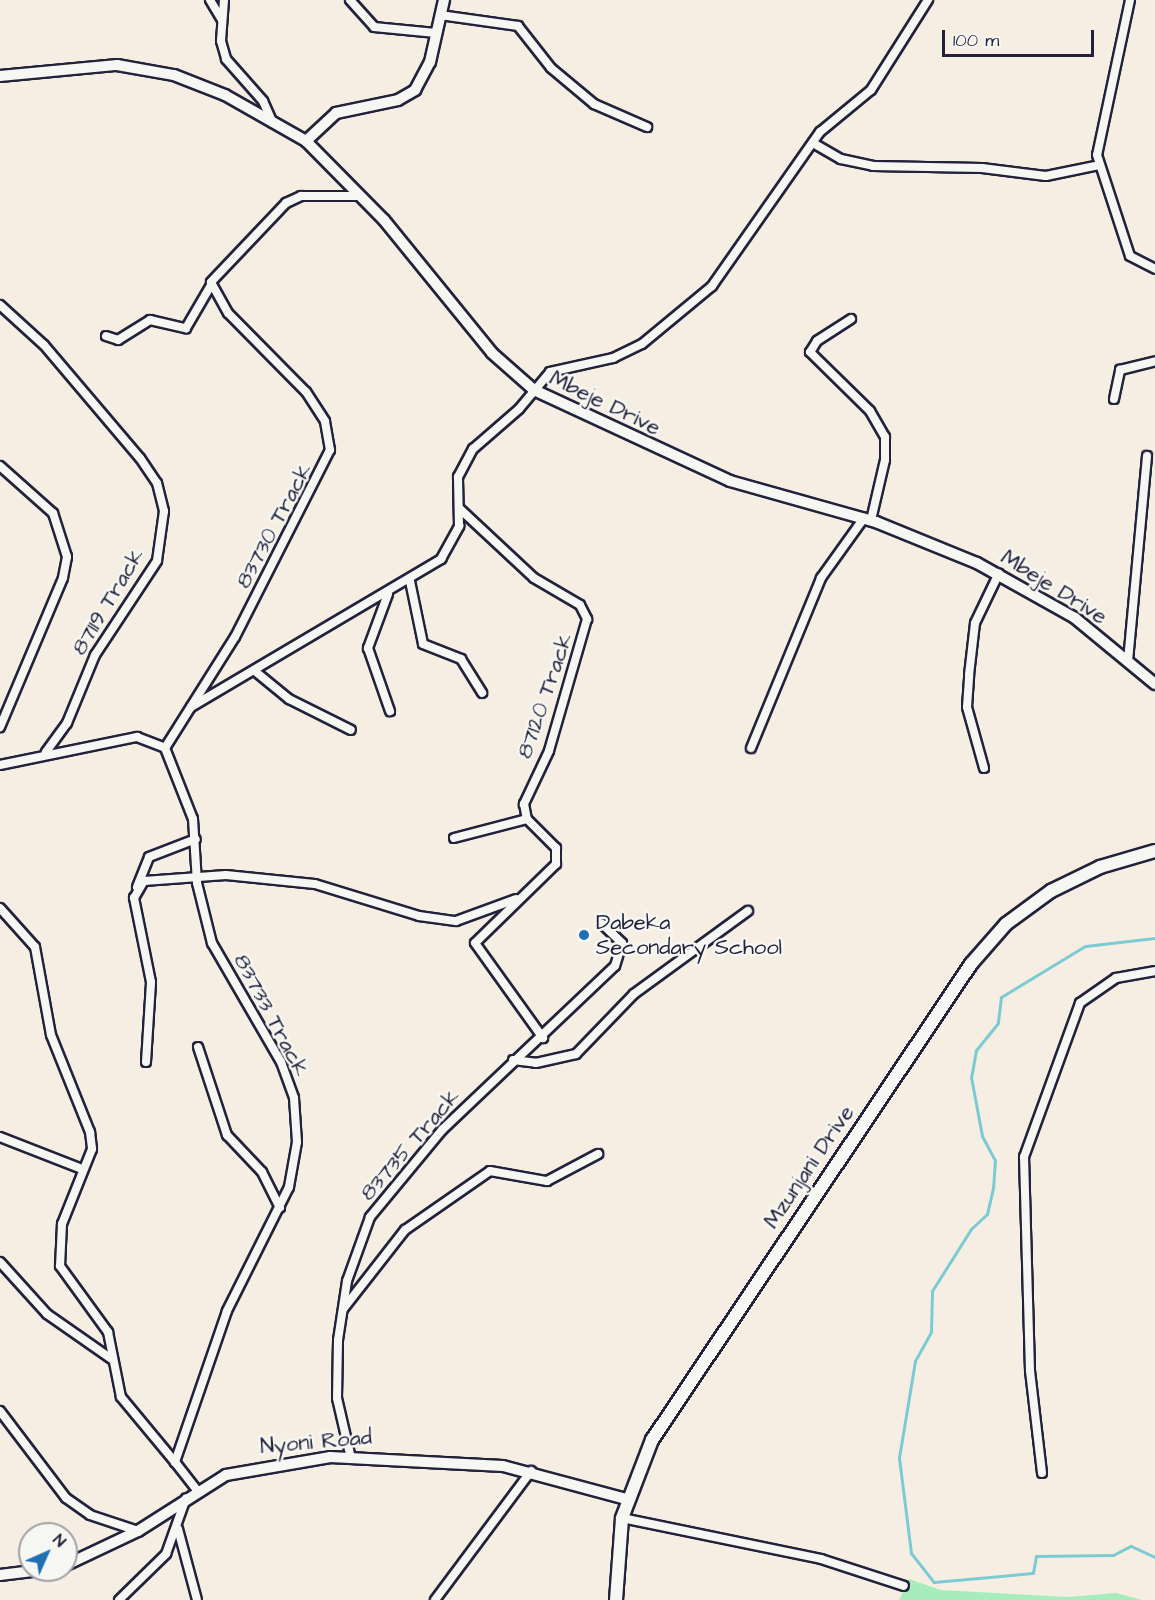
<!DOCTYPE html>
<html>
<head>
<meta charset="utf-8">
<style>
	body { margin:0 }
	#map { position:relative; width:1155px; height:1600px; overflow:hidden; background:#f6eee2; font-family:"Architects Daughter",sans-serif }
	div>[style] { position:absolute }
	.green>* { inset:0; background:#a6edbb }
	.stream>* { height:3px; margin:-1.5px; padding:0 1.5px; transform-origin:1.5px; border-radius:1.5px; background:#7acbd3 }
	.roads { filter:drop-shadow(2px 0 #22223b) drop-shadow(-2px 0 #22223b) drop-shadow(0 2px #22223b) drop-shadow(0 -2px #22223b) }
	.minor>* { height:8px; margin:-4px; padding:0 4px; transform-origin:4px; border-radius:4px; background:#f6f6f2 }
	.tertiary>* { height:10px; margin:-5px; padding:0 5px; transform-origin:5px; border-radius:5px; background:#f6f6f2 }
	.secondary>* { height:12px; margin:-6px; padding:0 6px; transform-origin:6px; border-radius:6px; background:#f6f6f2 }
	.dots>* { width:16px; height:16px; translate:-50% -50%; box-sizing:border-box; border:3px solid #f6f6f2; border-radius:50% }
	span { translate:-50% -50%; white-space:nowrap; text-align:center; line-height:1.15; -webkit-text-stroke:5px #f6f6f2; paint-order:stroke }
	.street-label { font-size:22px; color:#22223b }
	.poi-label { font-size:22px; color:#22223b }
	.left { translate:0 -50%; text-align:left }
	.north { position:absolute; left:18px; top:1522px; width:60px; height:60px; box-sizing:border-box; background:#f6f6f2; border:2px solid #a1a1a9; border-radius:50%; rotate:45deg; font-size:16px; font-weight:700; line-height:24px; text-align:center; color:#22223b }
	.north::after { content:''; display:block; margin:auto; width:21px; height:27px; background:#1f6fb2; clip-path:polygon(50% 0,100% 100%,50% 72%,0 100%) }
	.scale { position:absolute; left:942px; top:30px; width:152px; height:27px; box-sizing:border-box; border:3px solid #22223b; border-top:0; padding-left:8px; font-size:18px; line-height:21px; white-space:nowrap; color:#22223b; -webkit-text-stroke:4px #f6f6f2; paint-order:stroke }
</style>
</head>
<body>
<div id="map">
	<div class="green">
		<i style="clip-path:polygon(909px 1579px,941px 1590px,1068px 1597px,1116px 1593px,1142px 1600px,899px 1600px)"></i>
	</div>
	<div class="stream">
		<i style="left:1155px;top:938px;width:70px;rotate:173.5deg"></i>
		<i style="left:1085px;top:946px;width:98px;rotate:148.7deg"></i>
		<i style="left:1001px;top:997px;width:26px;rotate:97deg"></i>
		<i style="left:998px;top:1023px;width:35px;rotate:129deg"></i>
		<i style="left:976px;top:1050px;width:27px;rotate:100deg"></i>
		<i style="left:971px;top:1077px;width:60px;rotate:79.4deg"></i>
		<i style="left:982px;top:1136px;width:27px;rotate:62deg"></i>
		<i style="left:995px;top:1160px;width:28px;rotate:94deg"></i>
		<i style="left:993px;top:1188px;width:27px;rotate:103deg"></i>
		<i style="left:987px;top:1214px;width:22px;rotate:137deg"></i>
		<i style="left:971px;top:1229px;width:73px;rotate:122.2deg"></i>
		<i style="left:932px;top:1291px;width:41px;rotate:91.4deg"></i>
		<i style="left:931px;top:1332px;width:33px;rotate:119deg"></i>
		<i style="left:915px;top:1361px;width:98px;rotate:99.4deg"></i>
		<i style="left:899px;top:1458px;width:96px;rotate:82.8deg"></i>
		<i style="left:911px;top:1553px;width:37px;rotate:52deg"></i>
		<i style="left:934px;top:1582px;width:99px;rotate:-5.2deg"></i>
		<i style="left:1033px;top:1573px;width:17px;rotate:-80deg"></i>
		<i style="left:1036px;top:1556px;width:77px;rotate:-0.7deg"></i>
		<i style="left:1113px;top:1555px;width:20px;rotate:-27deg"></i>
		<i style="left:1131px;top:1546px;width:26px;rotate:25deg"></i>
	</div>
	<div class="roads">
		<div class="minor">
			<i style="left:210px;top:0;width:23px;rotate:59deg"></i>
			<i style="left:224px;top:0;width:41px;rotate:94.2deg"></i>
			<i style="left:221px;top:41px;width:19px;rotate:74deg"></i>
			<i style="left:226px;top:59px;width:56px;rotate:48.6deg"></i>
			<i style="left:263px;top:101px;width:24px;rotate:66deg"></i>
			<i style="left:350px;top:0;width:36px;rotate:48deg"></i>
			<i style="left:374px;top:27px;width:62px;rotate:5.5deg"></i>
			<i style="left:1130px;top:0;width:158px;rotate:102deg"></i>
			<i style="left:1097px;top:155px;width:106px;rotate:71.9deg"></i>
			<i style="left:1130px;top:256px;width:28px;rotate:27deg"></i>
			<i style="left:440px;top:15px;width:79px;rotate:8deg"></i>
			<i style="left:518px;top:26px;width:53px;rotate:51.8deg"></i>
			<i style="left:551px;top:68px;width:56px;rotate:39.9deg"></i>
			<i style="left:594px;top:104px;width:58px;rotate:23.5deg"></i>
			<i style="left:813px;top:143px;width:32px;rotate:30deg"></i>
			<i style="left:841px;top:159px;width:33px;rotate:12deg"></i>
			<i style="left:873px;top:166px;width:109px;rotate:1.1deg"></i>
			<i style="left:982px;top:168px;width:64px;rotate:7.1deg"></i>
			<i style="left:1046px;top:176px;width:54px;rotate:-11.7deg"></i>
			<i style="left:0;top:305px;width:59px;rotate:42.3deg"></i>
			<i style="left:44px;top:345px;width:148px;rotate:49.7deg"></i>
			<i style="left:140px;top:458px;width:30px;rotate:56deg"></i>
			<i style="left:157px;top:483px;width:29px;rotate:76deg"></i>
			<i style="left:164px;top:511px;width:50px;rotate:98deg"></i>
			<i style="left:157px;top:561px;width:113px;rotate:123.4deg"></i>
			<i style="left:95px;top:655px;width:74px;rotate:112.4deg"></i>
			<i style="left:67px;top:723px;width:36px;rotate:126deg"></i>
			<i style="left:851px;top:319px;width:40px;rotate:147.1deg"></i>
			<i style="left:817px;top:341px;width:13px;rotate:122deg"></i>
			<i style="left:810px;top:352px;width:84px;rotate:44.5deg"></i>
			<i style="left:870px;top:411px;width:30px;rotate:60deg"></i>
			<i style="left:885px;top:437px;width:23px;rotate:90deg"></i>
			<i style="left:885px;top:460px;width:62px;rotate:103.1deg"></i>
			<i style="left:106px;top:336px;width:13px;rotate:18deg"></i>
			<i style="left:118px;top:340px;width:38px;rotate:-32deg"></i>
			<i style="left:150px;top:320px;width:37px;rotate:13deg"></i>
			<i style="left:186px;top:328px;width:48px;rotate:-59.7deg"></i>
			<i style="left:1114px;top:399px;width:30px;rotate:-78deg"></i>
			<i style="left:1120px;top:370px;width:36px;rotate:-14deg"></i>
			<i style="left:0;top:466px;width:71px;rotate:41.6deg"></i>
			<i style="left:53px;top:513px;width:46px;rotate:72.3deg"></i>
			<i style="left:67px;top:557px;width:21px;rotate:101deg"></i>
			<i style="left:63px;top:578px;width:162px;rotate:112.9deg"></i>
			<i style="left:460px;top:509px;width:101px;rotate:43deg"></i>
			<i style="left:534px;top:578px;width:53px;rotate:30.4deg"></i>
			<i style="left:580px;top:605px;width:16px;rotate:63deg"></i>
			<i style="left:587px;top:619px;width:137px;rotate:106.1deg"></i>
			<i style="left:549px;top:751px;width:59px;rotate:115.3deg"></i>
			<i style="left:524px;top:804px;width:15px;rotate:79deg"></i>
			<i style="left:527px;top:819px;width:41px;rotate:45deg"></i>
			<i style="left:556px;top:848px;width:16px;rotate:90deg"></i>
			<i style="left:556px;top:864px;width:113px;rotate:135.7deg"></i>
			<i style="left:475px;top:943px;width:117px;rotate:54.4deg"></i>
			<i style="left:410px;top:581px;width:64px;rotate:78.3deg"></i>
			<i style="left:423px;top:644px;width:41px;rotate:21.5deg"></i>
			<i style="left:461px;top:659px;width:40px;rotate:58deg"></i>
			<i style="left:388px;top:594px;width:58px;rotate:110.3deg"></i>
			<i style="left:368px;top:648px;width:67px;rotate:70.8deg"></i>
			<i style="left:1128px;top:661px;width:206px;rotate:-84.7deg"></i>
			<i style="left:256px;top:672px;width:43px;rotate:39.3deg"></i>
			<i style="left:289px;top:699px;width:69px;rotate:26.6deg"></i>
			<i style="left:191px;top:707px;width:291px;rotate:-30.6deg"></i>
			<i style="left:441px;top:559px;width:38px;rotate:-61deg"></i>
			<i style="left:459px;top:526px;width:49px;rotate:-91.2deg"></i>
			<i style="left:458px;top:477px;width:32px;rotate:-62deg"></i>
			<i style="left:473px;top:449px;width:61px;rotate:-41deg"></i>
			<i style="left:519px;top:409px;width:48px;rotate:-50deg"></i>
			<i style="left:550px;top:372px;width:65px;rotate:-12.5deg"></i>
			<i style="left:613px;top:358px;width:32px;rotate:-26deg"></i>
			<i style="left:642px;top:344px;width:91px;rotate:-39.6deg"></i>
			<i style="left:712px;top:286px;width:188px;rotate:-55deg"></i>
			<i style="left:820px;top:132px;width:66px;rotate:-39.5deg"></i>
			<i style="left:871px;top:90px;width:107px;rotate:-57.7deg"></i>
			<i style="left:165px;top:748px;width:131px;rotate:-57.8deg"></i>
			<i style="left:235px;top:637px;width:210px;rotate:-63.1deg"></i>
			<i style="left:330px;top:450px;width:29px;rotate:-100deg"></i>
			<i style="left:325px;top:421px;width:35px;rotate:-123deg"></i>
			<i style="left:306px;top:392px;width:111px;rotate:-134.6deg"></i>
			<i style="left:228px;top:313px;width:35px;rotate:-119deg"></i>
			<i style="left:211px;top:282px;width:109px;rotate:-46.5deg"></i>
			<i style="left:286px;top:203px;width:17px;rotate:-25deg"></i>
			<i style="left:301px;top:196px;width:59px"></i>
			<i style="left:751px;top:748px;width:184px;rotate:-67.6deg"></i>
			<i style="left:821px;top:578px;width:74px;rotate:-54.4deg"></i>
			<i style="left:0;top:765px;width:140px;rotate:-11.6deg"></i>
			<i style="left:137px;top:737px;width:30px;rotate:21deg"></i>
			<i style="left:165px;top:748px;width:76px;rotate:68.5deg"></i>
			<i style="left:193px;top:819px;width:64px;rotate:86.4deg"></i>
			<i style="left:197px;top:883px;width:62px;rotate:76deg"></i>
			<i style="left:212px;top:943px;width:138px;rotate:59.9deg"></i>
			<i style="left:281px;top:1062px;width:38px;rotate:70deg"></i>
			<i style="left:294px;top:1098px;width:44px;rotate:86.1deg"></i>
			<i style="left:297px;top:1142px;width:46px;rotate:100.1deg"></i>
			<i style="left:289px;top:1187px;width:139px;rotate:116.6deg"></i>
			<i style="left:227px;top:1311px;width:160px;rotate:109deg"></i>
			<i style="left:175px;top:1462px;width:37px;rotate:52deg"></i>
			<i style="left:984px;top:768px;width:63px;rotate:-105.6deg"></i>
			<i style="left:967px;top:707px;width:32px;rotate:-86deg"></i>
			<i style="left:969px;top:675px;width:52px;rotate:-83.4deg"></i>
			<i style="left:975px;top:623px;width:55px;rotate:-64.4deg"></i>
			<i style="left:454px;top:838px;width:75px;rotate:-14.6deg"></i>
			<i style="left:137px;top:887px;width:32px;rotate:-68deg"></i>
			<i style="left:149px;top:857px;width:50px;rotate:-21deg"></i>
			<i style="left:0;top:908px;width:52px;rotate:48.1deg"></i>
			<i style="left:35px;top:947px;width:89px;rotate:79.7deg"></i>
			<i style="left:51px;top:1035px;width:105px;rotate:68.1deg"></i>
			<i style="left:90px;top:1132px;width:17px;rotate:83deg"></i>
			<i style="left:92px;top:1149px;width:81px;rotate:111.8deg"></i>
			<i style="left:62px;top:1224px;width:42px;rotate:92.7deg"></i>
			<i style="left:60px;top:1266px;width:82px;rotate:54deg"></i>
			<i style="left:108px;top:1332px;width:66px;rotate:78.7deg"></i>
			<i style="left:121px;top:1397px;width:85px;rotate:50.3deg"></i>
			<i style="left:198px;top:1047px;width:93px;rotate:71.8deg"></i>
			<i style="left:227px;top:1135px;width:51px;rotate:46.6deg"></i>
			<i style="left:262px;top:1172px;width:40px;rotate:63.4deg"></i>
			<i style="left:513px;top:1060px;width:23px;rotate:7deg"></i>
			<i style="left:536px;top:1063px;width:41px;rotate:-12.7deg"></i>
			<i style="left:576px;top:1054px;width:83px;rotate:-46deg"></i>
			<i style="left:634px;top:994px;width:141px;rotate:-36.1deg"></i>
			<i style="left:146px;top:1062px;width:80px;rotate:-86.4deg"></i>
			<i style="left:151px;top:982px;width:86px;rotate:-101.4deg"></i>
			<i style="left:134px;top:898px;width:20px;rotate:-60deg"></i>
			<i style="left:144px;top:881px;width:82px;rotate:-4.2deg"></i>
			<i style="left:226px;top:875px;width:89px;rotate:5.8deg"></i>
			<i style="left:315px;top:884px;width:109px;rotate:17.1deg"></i>
			<i style="left:419px;top:916px;width:37px;rotate:8deg"></i>
			<i style="left:456px;top:921px;width:64px;rotate:-20.1deg"></i>
			<i style="left:0;top:1137px;width:88px;rotate:21.3deg"></i>
			<i style="left:0;top:1262px;width:70px;rotate:47.9deg"></i>
			<i style="left:47px;top:1314px;width:80px;rotate:34.9deg"></i>
			<i style="left:344px;top:1308px;width:99px;rotate:-52deg"></i>
			<i style="left:405px;top:1230px;width:103px;rotate:-34.8deg"></i>
			<i style="left:490px;top:1171px;width:58px;rotate:10deg"></i>
			<i style="left:547px;top:1181px;width:58px;rotate:-27.9deg"></i>
			<i style="left:0;top:1411px;width:109px;rotate:52.8deg"></i>
			<i style="left:66px;top:1498px;width:29px;rotate:35deg"></i>
			<i style="left:90px;top:1515px;width:51px;rotate:18.4deg"></i>
			<i style="left:350px;top:1454px;width:57px;rotate:-103.1deg"></i>
			<i style="left:337px;top:1398px;width:58px;rotate:-89deg"></i>
			<i style="left:338px;top:1340px;width:60px;rotate:-81.3deg"></i>
			<i style="left:347px;top:1281px;width:68px;rotate:-70.2deg"></i>
			<i style="left:370px;top:1217px;width:113px;rotate:-50.4deg"></i>
			<i style="left:442px;top:1130px;width:238px;rotate:-43.5deg"></i>
			<i style="left:615px;top:966px;width:24px;rotate:-73deg"></i>
			<i style="left:622px;top:943px;width:28px;rotate:-136deg"></i>
			<i style="left:1042px;top:1473px;width:103px;rotate:-96.7deg"></i>
			<i style="left:1030px;top:1371px;width:214px;rotate:-91.6deg"></i>
			<i style="left:1024px;top:1157px;width:164px;rotate:-70deg"></i>
			<i style="left:1080px;top:1003px;width:44px;rotate:-34.8deg"></i>
			<i style="left:1116px;top:978px;width:40px;rotate:-10deg"></i>
			<i style="left:622px;top:1518px;width:203px;rotate:11.6deg"></i>
			<i style="left:821px;top:1559px;width:87px;rotate:18deg"></i>
			<i style="left:178px;top:1529px;width:73px;rotate:75deg"></i>
			<i style="left:119px;top:1600px;width:66px;rotate:-44.4deg"></i>
			<i style="left:166px;top:1554px;width:59px;rotate:-70.3deg"></i>
			<i style="left:435px;top:1600px;width:161px;rotate:-53.3deg"></i>
		</div>
		<div class="tertiary">
			<i style="left:0;top:76px;width:118px;rotate:-5.4deg"></i>
			<i style="left:117px;top:65px;width:58px;rotate:10deg"></i>
			<i style="left:174px;top:75px;width:55px;rotate:21.4deg"></i>
			<i style="left:225px;top:95px;width:93px;rotate:29.6deg"></i>
			<i style="left:306px;top:141px;width:111px;rotate:45.4deg"></i>
			<i style="left:384px;top:220px;width:171px;rotate:50.9deg"></i>
			<i style="left:492px;top:353px;width:56px;rotate:41.4deg"></i>
			<i style="left:534px;top:390px;width:216px;rotate:24.9deg"></i>
			<i style="left:730px;top:481px;width:152px;rotate:15.7deg"></i>
			<i style="left:876px;top:522px;width:109px;rotate:22.1deg"></i>
			<i style="left:977px;top:563px;width:112px;rotate:29.3deg"></i>
			<i style="left:1075px;top:618px;width:104px;rotate:39.5deg"></i>
			<i style="left:306px;top:141px;width:41px;rotate:-43deg"></i>
			<i style="left:336px;top:113px;width:63px;rotate:-11.8deg"></i>
			<i style="left:398px;top:100px;width:20px;rotate:-30deg"></i>
			<i style="left:415px;top:90px;width:32px;rotate:-62deg"></i>
			<i style="left:430px;top:62px;width:64px;rotate:-77.3deg"></i>
			<i style="left:66px;top:1565px;width:80px;rotate:-25.3deg"></i>
			<i style="left:138px;top:1531px;width:104px;rotate:-32.5deg"></i>
			<i style="left:226px;top:1475px;width:106px;rotate:-9.8deg"></i>
			<i style="left:330px;top:1457px;width:173px;rotate:3deg"></i>
			<i style="left:503px;top:1466px;width:127px;rotate:15deg"></i>
			<i style="left:0;top:1575px;width:41px;rotate:-7deg"></i>
		</div>
		<div class="secondary">
			<i style="left:616px;top:1600px;width:82px;rotate:-85.8deg"></i>
			<i style="left:622px;top:1518px;width:84px;rotate:-69deg"></i>
			<i style="left:652px;top:1440px;width:573px;rotate:-56.17deg"></i>
			<i style="left:971px;top:964px;width:53px;rotate:-48.8deg"></i>
			<i style="left:1006px;top:924px;width:56px;rotate:-36.3deg"></i>
			<i style="left:1051px;top:891px;width:55px;rotate:-26.1deg"></i>
			<i style="left:1100px;top:867px;width:57px;rotate:-16.2deg"></i>
		</div>
	</div>
	<div class="dots">
		<i style="left:584px;top:935px;background:#1f6fb2"></i>
	</div>
	<div class="street-label">
		<span style="left:605px;top:403px;rotate:26deg">Mbeje Drive</span>
		<span style="left:274px;top:526px;rotate:-62deg">83730 Track</span>
		<span style="left:1054px;top:587px;rotate:32deg">Mbeje Drive</span>
		<span style="left:108px;top:602px;rotate:-59deg">87119 Track</span>
		<span style="left:545px;top:696px;rotate:-71deg">87120 Track</span>
		<span style="left:271px;top:1015px;rotate:62deg">83733 Track</span>
		<span style="left:410px;top:1145px;rotate:-49deg">83735 Track</span>
		<span style="left:809px;top:1167px;rotate:-56deg">Mzunjani Drive</span>
		<span style="left:316px;top:1442px;rotate:-5deg">Nyoni Road</span>
	</div>
	<div class="poi-label">
		<span class="left" style="left:596px;top:935px">Dabeka<br>Secondary School</span>
	</div>
	<div class="north">N</div>
	<div class="scale">100 m</div>
</div>
</body>
</html>
